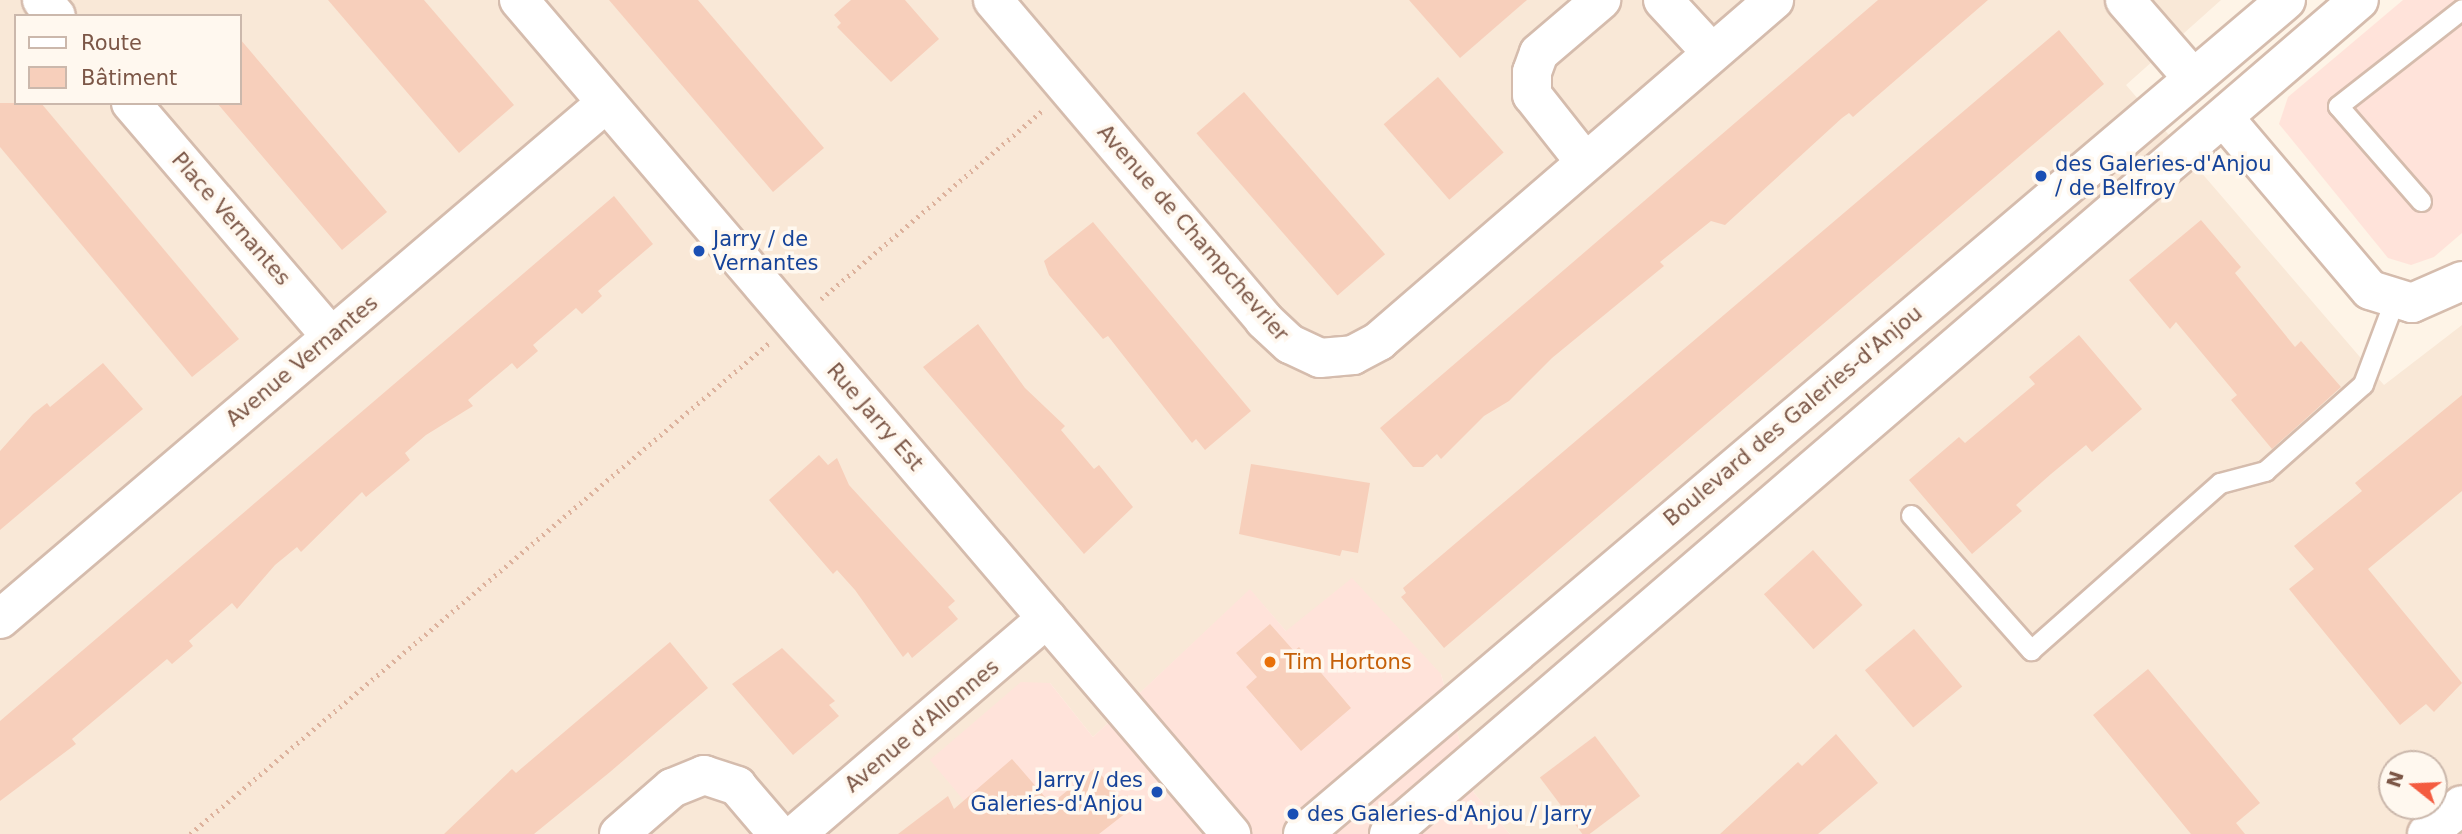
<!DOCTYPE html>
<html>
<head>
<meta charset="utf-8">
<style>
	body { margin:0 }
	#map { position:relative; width:2462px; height:834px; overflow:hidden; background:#fef4e7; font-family:"DejaVu Sans",sans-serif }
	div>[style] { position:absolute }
	.residential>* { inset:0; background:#f9e8d7 }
	.commercial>* { inset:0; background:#ffe3da }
	.building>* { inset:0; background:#f7cfbb; transform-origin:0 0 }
	.path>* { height:4.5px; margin-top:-2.25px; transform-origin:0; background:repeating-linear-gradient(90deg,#ddb29d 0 2px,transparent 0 7px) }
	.roads { filter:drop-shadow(2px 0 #d5bcad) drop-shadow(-2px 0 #d5bcad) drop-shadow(0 2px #d5bcad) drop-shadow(0 -2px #d5bcad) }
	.lane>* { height:19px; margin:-9.5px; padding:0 9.5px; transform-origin:9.5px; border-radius:9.5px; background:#fff }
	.street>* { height:38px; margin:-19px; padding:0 19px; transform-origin:19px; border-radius:19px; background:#fff }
	.secondary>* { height:38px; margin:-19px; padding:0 19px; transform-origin:19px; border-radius:19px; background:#fff }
	.dots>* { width:19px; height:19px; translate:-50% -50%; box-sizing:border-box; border:4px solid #fff8ef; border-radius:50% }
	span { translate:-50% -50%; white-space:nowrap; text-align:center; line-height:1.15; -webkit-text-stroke:7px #fff8ef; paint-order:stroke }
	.transit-label { font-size:21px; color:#164399 }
	.left { translate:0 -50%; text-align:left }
	.right { translate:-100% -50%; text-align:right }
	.street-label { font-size:21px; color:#7c5747 }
	.food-label { font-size:21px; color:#c56008 }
	.legend { position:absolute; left:14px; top:14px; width:228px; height:91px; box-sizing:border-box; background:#fff8ef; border:2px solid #cbb8ac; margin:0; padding:9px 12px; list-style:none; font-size:21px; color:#7c5747 }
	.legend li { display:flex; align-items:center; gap:14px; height:35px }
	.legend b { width:35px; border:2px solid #cbb8ac }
	.north { position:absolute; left:2378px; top:750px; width:70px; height:70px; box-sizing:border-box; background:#fff8ef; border:2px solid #cbb8ac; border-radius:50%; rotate:288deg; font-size:19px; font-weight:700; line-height:28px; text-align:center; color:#7c5747 }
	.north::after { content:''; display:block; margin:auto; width:24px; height:32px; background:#f45c40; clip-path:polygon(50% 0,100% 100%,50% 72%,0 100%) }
</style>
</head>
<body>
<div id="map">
	<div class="residential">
		<i style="clip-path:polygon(evenodd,0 0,2221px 0,2126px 85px,2384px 385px,2462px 325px,2462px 834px,1510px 834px,1474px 793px,1441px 674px,1286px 631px,1250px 590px,1093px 737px,1050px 683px,992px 834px,0 834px,0 0,16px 16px,240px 16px,240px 103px,16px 103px,16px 16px,0 0,2392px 764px,2434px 764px,2434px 806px,2392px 806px,2392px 764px)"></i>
	</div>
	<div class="commercial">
		<i style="clip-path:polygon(2403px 0,2462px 0,2462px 233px,2434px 257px,2411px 265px,2388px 258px,2279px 124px,2288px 97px)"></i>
		<i style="clip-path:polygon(1352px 578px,1441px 674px,1474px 793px,1510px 834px,992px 834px,930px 760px,1021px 682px,1050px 683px,1093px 737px,1250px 589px,1286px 631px)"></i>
	</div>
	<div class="building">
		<i style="clip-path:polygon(328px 0,424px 0,514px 105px,459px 153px)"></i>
		<i style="clip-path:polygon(609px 0,698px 0,824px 148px,773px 192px)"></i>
		<i style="clip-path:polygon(851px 0,905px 0,939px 39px,891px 82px,837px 27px,841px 23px,834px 15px)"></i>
		<i style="clip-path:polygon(1409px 0,1527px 0,1460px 58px)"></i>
		<i style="clip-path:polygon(1878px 0,1988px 0,1853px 117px,1849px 113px,1842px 118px,1725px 225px,1711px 221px,1660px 262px,1664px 266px,1552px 358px,1509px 401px,1484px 416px,1441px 459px,1437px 454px,1423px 467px,1413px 467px,1380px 428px)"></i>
		<i style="clip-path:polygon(2059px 30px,2104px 84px,1444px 648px,1401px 597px,1406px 593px,1403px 588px)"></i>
		<i style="clip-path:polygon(240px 39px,387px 212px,342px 250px,217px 103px,240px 103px)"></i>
		<i style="left:1438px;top:77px;width:100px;height:72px;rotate:49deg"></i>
		<i style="left:1244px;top:92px;width:215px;height:63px;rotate:49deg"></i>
		<i style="clip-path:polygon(0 103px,41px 103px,239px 339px,192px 377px,0 147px)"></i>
		<i style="clip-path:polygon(614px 196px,653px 244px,598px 291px,602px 296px,582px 314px,576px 308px,533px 345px,538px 351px,517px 369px,512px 363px,468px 400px,473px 406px,426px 435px,405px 453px,410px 460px,366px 497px,362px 492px,301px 552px,297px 547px,275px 565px,237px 609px,232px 603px,189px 641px,193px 646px,172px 664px,167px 659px,72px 739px,76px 744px,0 801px,0 721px)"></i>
		<i style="clip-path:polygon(2201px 220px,2241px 267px,2235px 273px,2295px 347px,2301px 341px,2341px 387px,2272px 449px,2231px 400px,2237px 395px,2176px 322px,2170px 329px,2129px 280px)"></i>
		<i style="clip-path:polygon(1093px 222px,1251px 411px,1205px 450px,1196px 439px,1192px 443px,1108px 336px,1103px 339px,1049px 275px,1044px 261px)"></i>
		<i style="clip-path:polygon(978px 324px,1025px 388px,1065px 426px,1061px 430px,1094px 469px,1099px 465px,1133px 507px,1084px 554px,923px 367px)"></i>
		<i style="clip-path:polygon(2079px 335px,2142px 409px,2092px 452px,2086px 445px,2051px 474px,2016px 505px,2022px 511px,1972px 554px,1909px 480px,1959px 437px,1965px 443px,2035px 384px,2029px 377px)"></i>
		<i style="clip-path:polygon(103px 363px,143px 409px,0 530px,0 451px,33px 414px,47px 403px,50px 407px)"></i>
		<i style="clip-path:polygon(2462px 395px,2462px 491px,2368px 569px,2462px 683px,2434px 712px,2426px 704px,2400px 725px,2289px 589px,2314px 569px,2294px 546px,2362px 491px,2355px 483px)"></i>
		<i style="clip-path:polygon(819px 455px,828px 465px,837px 458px,849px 485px,955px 601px,948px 607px,958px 619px,912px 658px,908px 652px,903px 657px,855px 590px,837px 570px,833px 574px,769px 500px)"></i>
		<i style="clip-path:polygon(1251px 464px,1370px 483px,1358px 553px,1342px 550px,1340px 556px,1239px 534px)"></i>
		<i style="left:1813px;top:550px;width:74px;height:66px;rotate:48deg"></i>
		<i style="clip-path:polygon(1270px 624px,1294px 651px,1299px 647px,1351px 708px,1301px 751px,1246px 687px,1257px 677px,1236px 653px)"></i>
		<i style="left:1914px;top:629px;width:75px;height:64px;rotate:50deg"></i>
		<i style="clip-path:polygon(670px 642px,708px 688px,610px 772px,534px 834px,444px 834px,512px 769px,516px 773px)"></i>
		<i style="clip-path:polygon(782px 648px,835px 701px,829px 705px,839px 716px,793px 755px,732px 684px)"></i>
		<i style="clip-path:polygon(2148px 669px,2260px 803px,2236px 823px,2245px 834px,2191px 834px,2093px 715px)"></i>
		<i style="clip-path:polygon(1836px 734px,1878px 783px,1818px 834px,1720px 834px,1798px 762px,1802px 766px)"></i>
		<i style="left:1595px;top:736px;width:75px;height:69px;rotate:53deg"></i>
		<i style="clip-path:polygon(1012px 759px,1051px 804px,1095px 768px,1131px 809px,1099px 834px,898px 834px,948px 796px,954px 809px)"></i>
	</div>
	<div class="path">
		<i style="left:821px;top:299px;width:292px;rotate:-40.4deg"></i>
		<i style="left:190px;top:834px;width:759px;rotate:-40.3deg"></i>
	</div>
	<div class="roads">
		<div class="lane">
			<i style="left:2421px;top:201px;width:126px;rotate:-131.1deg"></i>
			<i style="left:2338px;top:106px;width:157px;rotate:-38deg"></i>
			<i style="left:1911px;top:515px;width:181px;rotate:48.4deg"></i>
			<i style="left:2031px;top:650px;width:252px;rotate:-41.5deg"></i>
			<i style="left:2220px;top:483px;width:47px;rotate:-14.9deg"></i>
			<i style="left:2265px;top:471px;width:131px;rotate:-41.6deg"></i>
			<i style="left:2363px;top:384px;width:89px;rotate:-69.5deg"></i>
		</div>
		<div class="street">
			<i style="left:42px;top:0;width:21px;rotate:49deg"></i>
			<i style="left:993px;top:0;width:419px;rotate:49.7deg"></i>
			<i style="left:1264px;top:320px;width:35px;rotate:43deg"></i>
			<i style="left:1290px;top:344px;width:33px;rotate:25deg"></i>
			<i style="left:1320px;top:358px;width:33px;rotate:-5deg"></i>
			<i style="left:1353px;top:355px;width:30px;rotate:-28deg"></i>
			<i style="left:1379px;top:341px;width:522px;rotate:-40.8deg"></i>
			<i style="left:1663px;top:0;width:71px;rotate:47.3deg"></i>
			<i style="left:2125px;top:0;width:102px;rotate:49deg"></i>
			<i style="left:131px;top:103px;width:307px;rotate:49.4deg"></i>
			<i style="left:2225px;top:119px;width:224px;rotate:49.7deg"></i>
			<i style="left:2370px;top:290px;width:44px;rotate:17.2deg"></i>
			<i style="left:2412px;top:303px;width:55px;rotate:-23.7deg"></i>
			<i style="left:1585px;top:162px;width:85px;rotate:-128.3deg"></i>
			<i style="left:1532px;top:95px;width:23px;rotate:-90deg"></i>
			<i style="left:1532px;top:72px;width:20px;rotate:-70deg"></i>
			<i style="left:1539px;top:53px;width:82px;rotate:-40.5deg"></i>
			<i style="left:0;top:619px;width:796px;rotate:-40.41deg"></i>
			<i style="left:619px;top:834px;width:70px;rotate:-41deg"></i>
			<i style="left:672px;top:788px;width:35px;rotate:-22deg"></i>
			<i style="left:704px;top:775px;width:35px;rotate:18deg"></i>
			<i style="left:737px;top:786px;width:63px;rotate:49.5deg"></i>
			<i style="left:796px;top:834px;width:331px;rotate:-40.7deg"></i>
			<i style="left:2427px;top:834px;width:45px;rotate:-39.6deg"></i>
		</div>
		<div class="secondary">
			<i style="left:519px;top:0;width:1097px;rotate:49.51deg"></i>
			<i style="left:1303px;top:834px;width:1289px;rotate:-40.31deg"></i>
			<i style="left:1389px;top:834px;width:1279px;rotate:-40.69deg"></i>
		</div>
	</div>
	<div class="dots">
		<i style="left:2041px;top:176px;background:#1a4fb4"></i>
		<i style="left:699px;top:251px;background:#1a4fb4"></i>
		<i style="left:1270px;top:662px;background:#e8710a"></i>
		<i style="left:1157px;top:792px;background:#1a4fb4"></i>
		<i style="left:1293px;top:814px;background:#1a4fb4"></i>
	</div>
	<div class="transit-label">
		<span class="left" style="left:2055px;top:176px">des Galeries-d'Anjou<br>/ de Belfroy</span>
		<span class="left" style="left:713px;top:251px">Jarry / de<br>Vernantes</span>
		<span class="right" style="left:1143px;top:792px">Jarry / des<br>Galeries-d'Anjou</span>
		<span class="left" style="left:1307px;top:814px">des Galeries-d'Anjou / Jarry</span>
	</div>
	<div class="street-label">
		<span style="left:231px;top:219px;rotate:49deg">Place Vernantes</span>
		<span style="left:1193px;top:233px;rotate:49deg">Avenue de Champchevrier</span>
		<span style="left:302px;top:361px;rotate:-40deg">Avenue Vernantes</span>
		<span style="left:1793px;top:416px;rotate:-40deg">Boulevard des Galeries-d'Anjou</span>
		<span style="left:875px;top:417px;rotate:49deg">Rue Jarry Est</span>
		<span style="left:922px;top:726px;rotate:-40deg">Avenue d'Allonnes</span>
	</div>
	<div class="food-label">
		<span class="left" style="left:1284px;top:662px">Tim Hortons</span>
	</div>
	<ul class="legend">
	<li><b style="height:9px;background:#fff"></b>Route</li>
	<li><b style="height:19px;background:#f7cfbb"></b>Bâtiment</li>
	</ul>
	<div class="north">N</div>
</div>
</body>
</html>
